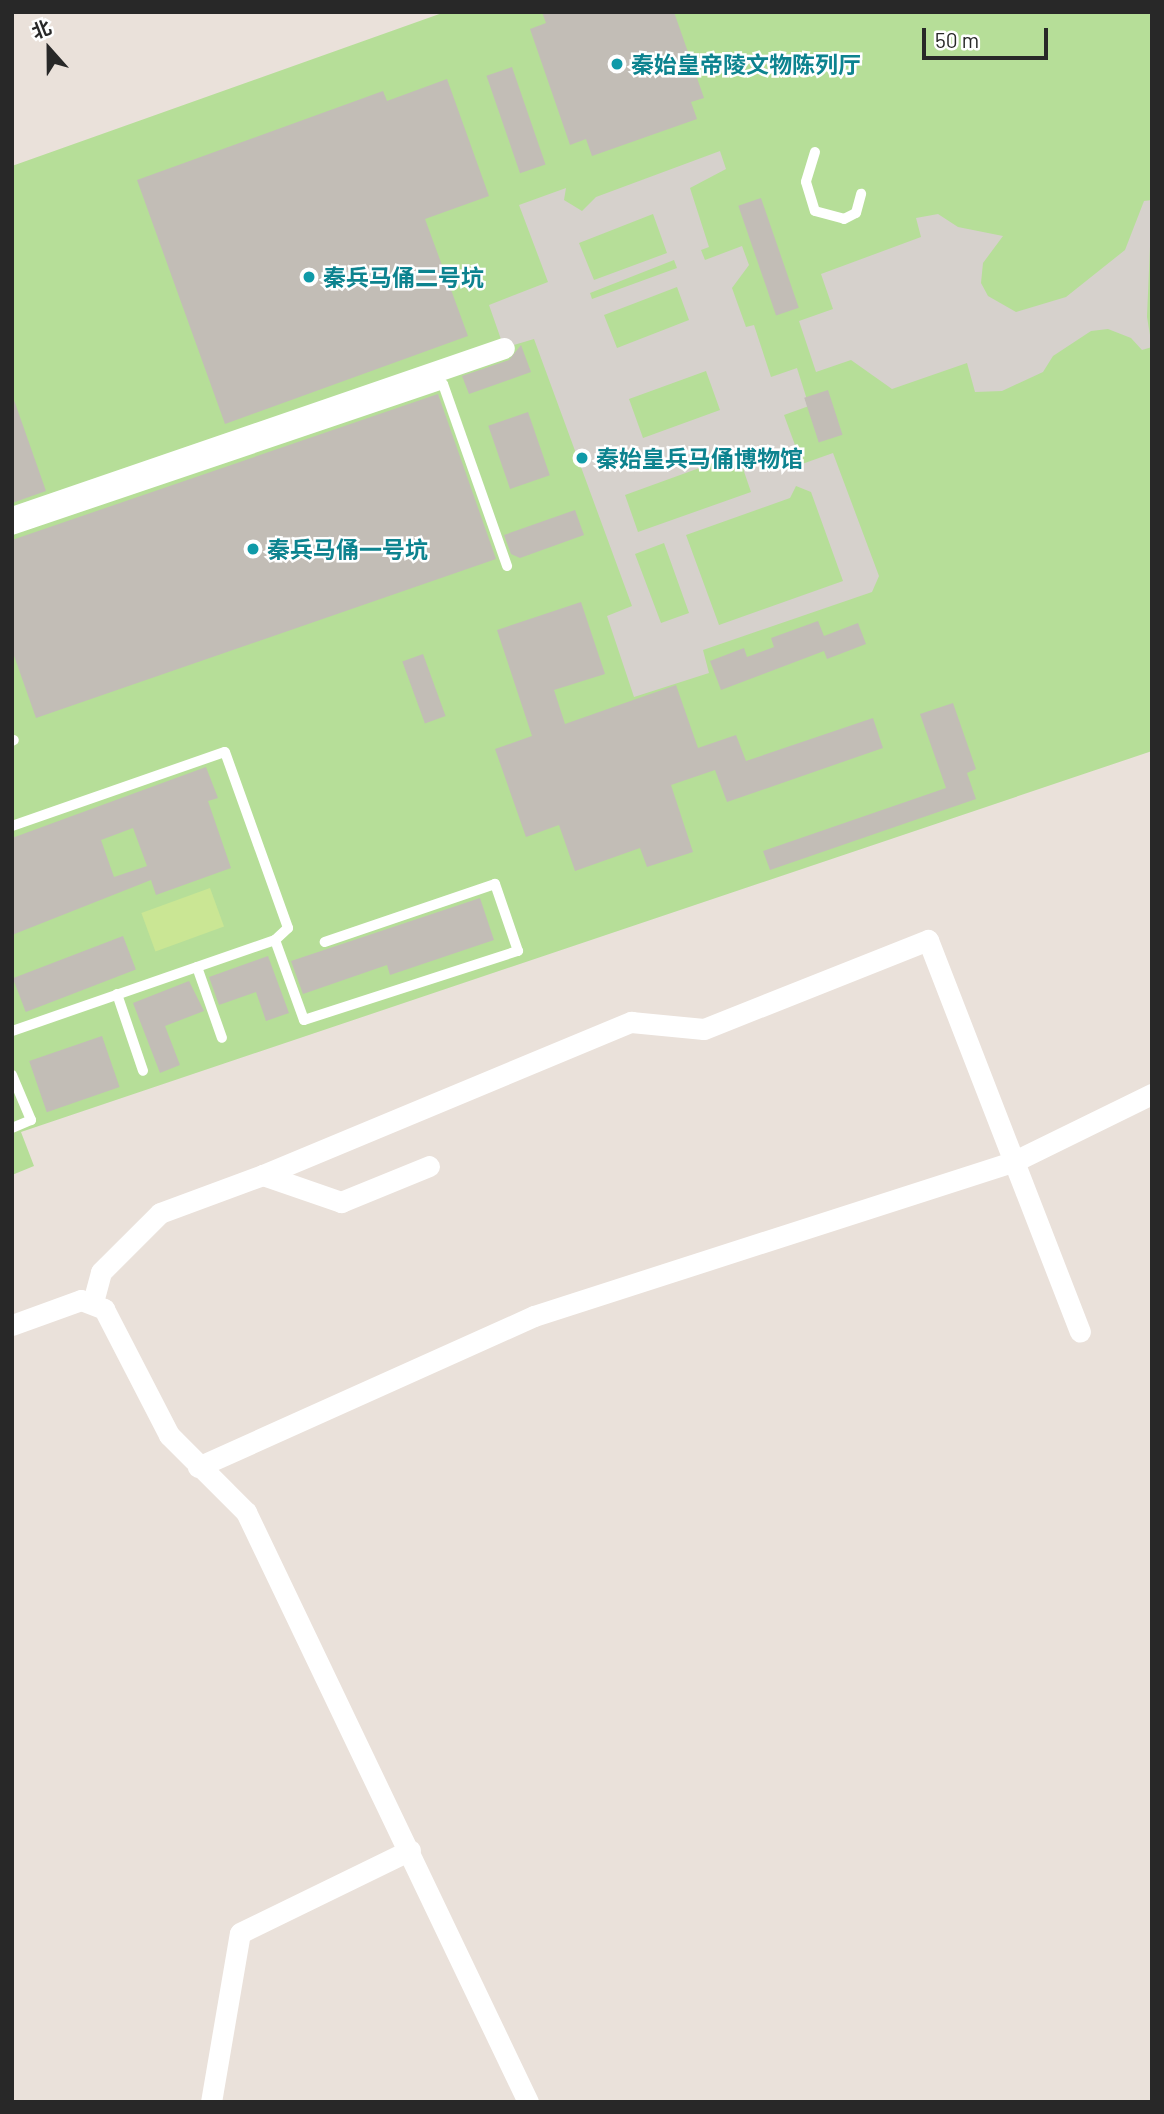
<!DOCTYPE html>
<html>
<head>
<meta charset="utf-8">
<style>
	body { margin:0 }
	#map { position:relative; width:1164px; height:2114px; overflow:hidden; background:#eae1da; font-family:Barlow,"Noto Sans SC",sans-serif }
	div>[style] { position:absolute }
	.green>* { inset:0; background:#b6de98 }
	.pitch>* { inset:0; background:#cae694; transform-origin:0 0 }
	.plaza>* { inset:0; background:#d6d1cc }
	.building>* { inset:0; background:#c2bdb6; transform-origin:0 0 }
	.lane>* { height:10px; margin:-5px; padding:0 5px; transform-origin:5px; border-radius:5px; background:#fff }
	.street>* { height:21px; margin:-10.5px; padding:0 10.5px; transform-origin:10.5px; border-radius:10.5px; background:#fff }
	.dots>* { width:19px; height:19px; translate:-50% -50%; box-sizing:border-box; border:4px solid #fff; border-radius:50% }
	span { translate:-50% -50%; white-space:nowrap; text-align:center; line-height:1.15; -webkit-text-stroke:5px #fff; paint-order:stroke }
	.culture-label { font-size:23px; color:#0d838f; font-weight:700 }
	.left { translate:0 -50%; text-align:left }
	.frame { position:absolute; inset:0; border:14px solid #282828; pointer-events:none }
	.north { position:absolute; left:14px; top:14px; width:70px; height:70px; -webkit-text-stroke:5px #fff; paint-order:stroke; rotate:339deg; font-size:19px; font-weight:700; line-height:28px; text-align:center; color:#282828 }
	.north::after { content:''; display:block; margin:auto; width:24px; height:32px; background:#282828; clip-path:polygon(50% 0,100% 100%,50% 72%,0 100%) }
	.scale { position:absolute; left:922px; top:28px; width:126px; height:32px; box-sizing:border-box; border:4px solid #282828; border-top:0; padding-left:9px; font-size:21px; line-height:24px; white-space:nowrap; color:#282828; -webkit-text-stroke:5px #fff; paint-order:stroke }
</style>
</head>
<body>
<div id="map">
	<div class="green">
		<i style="clip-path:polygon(445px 12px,1152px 12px,1152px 751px,21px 1132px,34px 1166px,12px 1175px,12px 166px)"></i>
	</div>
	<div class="pitch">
		<i style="left:210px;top:888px;width:41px;height:73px;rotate:70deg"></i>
	</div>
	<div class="plaza">
		<i style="clip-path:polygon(evenodd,720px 151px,726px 169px,690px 188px,709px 247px,701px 250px,705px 260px,742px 246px,749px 265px,732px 288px,746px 327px,754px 325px,771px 377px,797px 368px,809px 406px,784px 415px,802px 464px,833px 453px,879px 576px,872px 592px,703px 650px,709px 673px,634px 697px,607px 616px,632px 606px,534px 339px,504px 348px,489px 305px,548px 282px,519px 205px,566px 188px,564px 200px,582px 211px,596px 197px,720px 151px,653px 214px,667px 253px,594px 280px,579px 243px,653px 214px,720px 151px,674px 260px,677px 268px,592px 299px,590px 293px,674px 260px,720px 151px,677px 287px,689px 320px,617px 348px,604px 315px,677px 287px,720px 151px,706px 371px,720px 410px,643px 438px,629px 399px,706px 371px,720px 151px,738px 454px,751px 492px,638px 532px,625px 495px,738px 454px,720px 151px,796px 486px,811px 492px,843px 581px,719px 625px,686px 535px,790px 498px,796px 486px,720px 151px,664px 543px,689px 613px,661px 623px,635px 554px,664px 543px)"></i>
		<i style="clip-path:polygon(1152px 200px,1147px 317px,1152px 347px,1142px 350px,1131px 338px,1108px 329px,1091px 331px,1053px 356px,1043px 372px,1002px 391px,975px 392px,967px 363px,892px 389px,851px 360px,816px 372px,799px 321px,833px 309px,821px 274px,921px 237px,916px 218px,938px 214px,958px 227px,1003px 236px,983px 263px,981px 283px,988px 296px,1016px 312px,1066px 297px,1125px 250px,1144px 201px)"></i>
	</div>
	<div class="building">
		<i style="clip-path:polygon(542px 12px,674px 12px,704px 98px,691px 102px,697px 119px,592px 156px,586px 139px,570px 145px,530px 29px,546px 23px)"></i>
		<i style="left:512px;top:67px;width:103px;height:27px;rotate:71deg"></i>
		<i style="clip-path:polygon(447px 79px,489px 196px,425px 219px,468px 336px,225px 424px,137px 180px,383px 91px,387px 101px)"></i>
		<i style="left:761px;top:198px;width:116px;height:24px;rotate:71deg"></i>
		<i style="clip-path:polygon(521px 345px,531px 372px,469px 394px,462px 376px,509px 360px)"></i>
		<i style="left:828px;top:390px;width:47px;height:25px;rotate:72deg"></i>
		<i style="clip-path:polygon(438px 394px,496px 559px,36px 718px,12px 650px,12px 540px)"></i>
		<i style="clip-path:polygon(14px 400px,46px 491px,12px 503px,12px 401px)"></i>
		<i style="left:528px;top:412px;width:67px;height:42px;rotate:71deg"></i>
		<i style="clip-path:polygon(575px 510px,584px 535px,520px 558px,511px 554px,504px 535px)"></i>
		<i style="clip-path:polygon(581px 602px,605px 674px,554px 690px,565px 724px,676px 685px,698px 748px,736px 735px,746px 761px,873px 718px,883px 748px,727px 802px,715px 770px,671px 785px,693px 852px,647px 867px,640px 848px,575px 871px,559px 825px,526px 837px,495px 749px,532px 736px,497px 630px)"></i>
		<i style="clip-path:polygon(818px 621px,824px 636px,858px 623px,866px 644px,827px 659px,824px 651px,721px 690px,710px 661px,744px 648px,747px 657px,774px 647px,771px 638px)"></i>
		<i style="left:423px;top:654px;width:66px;height:22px;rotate:70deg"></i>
		<i style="clip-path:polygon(953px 703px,976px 769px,967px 773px,976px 799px,770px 870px,763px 851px,946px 788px,920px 714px)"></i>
		<i style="clip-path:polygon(evenodd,206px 767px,218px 798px,208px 801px,231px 868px,156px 895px,151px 880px,12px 935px,12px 838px,206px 767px,133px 828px,147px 866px,114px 877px,101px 840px,133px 828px)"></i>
		<i style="clip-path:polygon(480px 898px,494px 940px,390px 975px,387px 965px,303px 994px,291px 961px)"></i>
		<i style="left:123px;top:936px;width:36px;height:118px;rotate:69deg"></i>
		<i style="clip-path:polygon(268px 956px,289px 1013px,266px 1021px,256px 992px,219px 1005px,209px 977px)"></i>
		<i style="clip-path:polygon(189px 981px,204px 1011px,165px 1026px,180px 1065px,160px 1073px,133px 1003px)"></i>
		<i style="left:102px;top:1036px;width:54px;height:77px;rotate:71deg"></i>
	</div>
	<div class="lane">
		<i style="left:815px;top:152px;width:31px;rotate:107deg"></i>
		<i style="left:806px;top:182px;width:30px;rotate:73deg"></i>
		<i style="left:815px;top:211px;width:30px;rotate:15deg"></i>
		<i style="left:844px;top:219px;width:13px;rotate:-27deg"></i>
		<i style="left:856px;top:213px;width:20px;rotate:-75deg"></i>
		<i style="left:12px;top:530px;width:455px;rotate:-18.7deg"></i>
		<i style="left:443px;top:384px;width:193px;rotate:70.6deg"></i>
		<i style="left:12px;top:741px;width:2px;rotate:-27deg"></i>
		<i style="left:12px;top:826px;width:225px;rotate:-19.2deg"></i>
		<i style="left:225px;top:752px;width:187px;rotate:70.3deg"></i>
		<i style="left:288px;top:928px;width:18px;rotate:137deg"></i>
		<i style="left:275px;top:940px;width:278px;rotate:160.9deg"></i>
		<i style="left:275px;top:940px;width:85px;rotate:70.1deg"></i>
		<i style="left:304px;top:1020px;width:225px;rotate:-17.9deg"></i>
		<i style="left:518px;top:951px;width:71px;rotate:-108.9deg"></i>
		<i style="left:495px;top:884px;width:180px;rotate:161.2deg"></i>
		<i style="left:197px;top:967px;width:75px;rotate:70.6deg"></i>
		<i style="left:117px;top:994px;width:81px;rotate:71.3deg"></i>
		<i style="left:12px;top:1075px;width:49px;rotate:67.1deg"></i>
		<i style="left:31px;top:1120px;width:21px;rotate:157deg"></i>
	</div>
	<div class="street">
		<i style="left:12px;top:517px;width:520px;rotate:-18.96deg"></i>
		<i style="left:263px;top:1175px;width:399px;rotate:-22.6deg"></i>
		<i style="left:631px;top:1022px;width:73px;rotate:5.5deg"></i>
		<i style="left:704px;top:1029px;width:241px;rotate:-21.7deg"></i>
		<i style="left:928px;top:940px;width:420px;rotate:68.8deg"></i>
		<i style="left:93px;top:1302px;width:31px;rotate:-75deg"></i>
		<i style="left:101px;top:1272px;width:83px;rotate:-45deg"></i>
		<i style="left:160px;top:1213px;width:110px;rotate:-20.3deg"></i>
		<i style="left:263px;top:1175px;width:83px;rotate:19.1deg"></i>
		<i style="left:341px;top:1202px;width:95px;rotate:-22.2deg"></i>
		<i style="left:12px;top:1325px;width:73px;rotate:-19.9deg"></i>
		<i style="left:81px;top:1300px;width:25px;rotate:21deg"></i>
		<i style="left:104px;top:1309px;width:142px;rotate:62.7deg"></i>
		<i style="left:169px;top:1435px;width:109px;rotate:45deg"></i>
		<i style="left:246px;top:1512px;width:654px;rotate:64.45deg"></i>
		<i style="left:198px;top:1467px;width:368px;rotate:-24.2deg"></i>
		<i style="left:534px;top:1316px;width:505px;rotate:-17.86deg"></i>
		<i style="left:1015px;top:1161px;width:153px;rotate:-26.1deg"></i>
		<i style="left:211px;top:2102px;width:171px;rotate:-80.3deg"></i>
		<i style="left:240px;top:1933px;width:189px;rotate:-26deg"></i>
	</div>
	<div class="dots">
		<i style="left:617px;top:64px;background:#0f9aa8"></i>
		<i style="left:309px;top:277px;background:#0f9aa8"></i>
		<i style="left:582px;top:458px;background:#0f9aa8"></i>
		<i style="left:253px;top:549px;background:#0f9aa8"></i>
	</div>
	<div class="culture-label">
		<span class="left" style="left:631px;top:64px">秦始皇帝陵文物陈列厅</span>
		<span class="left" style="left:323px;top:277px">秦兵马俑二号坑</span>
		<span class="left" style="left:596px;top:458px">秦始皇兵马俑博物馆</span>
		<span class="left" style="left:267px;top:549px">秦兵马俑一号坑</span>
	</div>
	<div class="frame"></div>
	<div class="north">北</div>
	<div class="scale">50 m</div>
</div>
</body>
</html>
